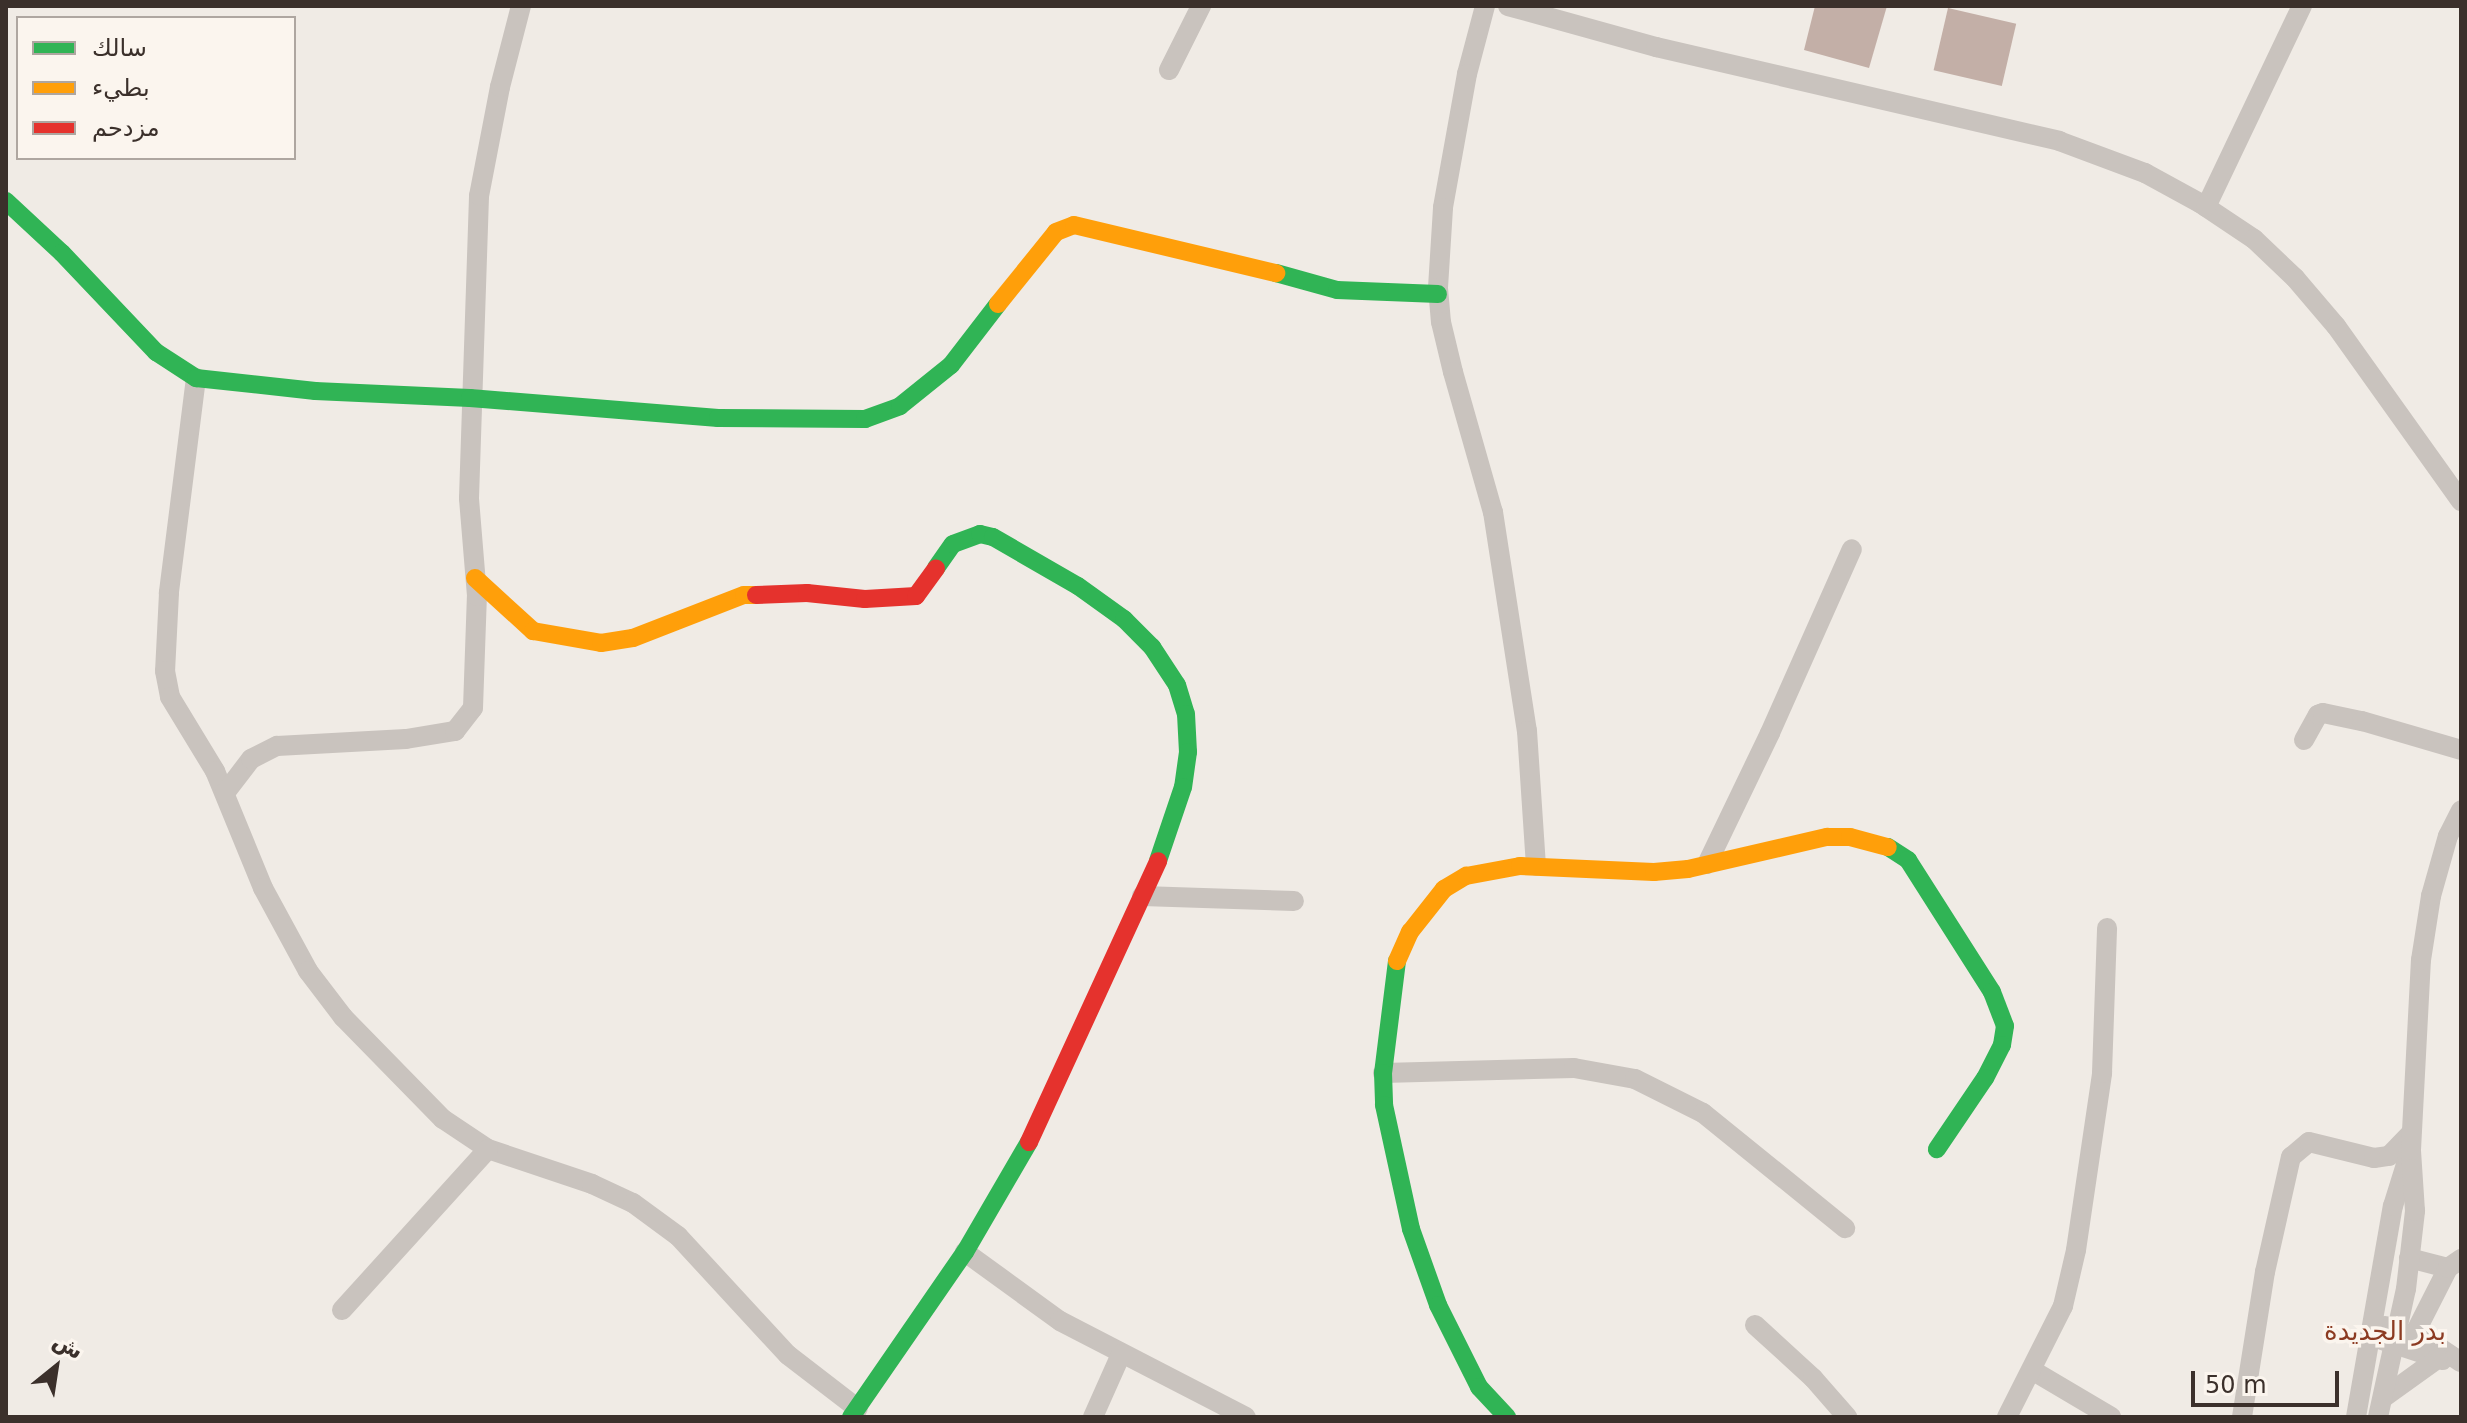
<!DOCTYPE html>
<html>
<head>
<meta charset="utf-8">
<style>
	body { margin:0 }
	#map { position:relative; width:2467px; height:1423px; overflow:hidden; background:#f0ebe5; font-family:"DejaVu Sans","Noto Sans Arabic",sans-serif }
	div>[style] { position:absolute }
	.building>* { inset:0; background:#c3afa7; transform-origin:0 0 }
	.street>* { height:20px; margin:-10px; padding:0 10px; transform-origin:10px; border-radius:10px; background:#c9c3be }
	.fast>* { height:18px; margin:-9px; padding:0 9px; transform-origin:9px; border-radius:9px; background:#30b455 }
	.slow>* { height:18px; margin:-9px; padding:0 9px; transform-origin:9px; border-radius:9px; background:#ff9f0a }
	.jam>* { height:18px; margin:-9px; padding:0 9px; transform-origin:9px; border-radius:9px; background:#e5322d }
	span { translate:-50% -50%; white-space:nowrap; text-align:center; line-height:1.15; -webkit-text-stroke:7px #fbf5ee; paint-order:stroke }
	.neighbourhood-label { font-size:26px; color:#8c3b22 }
	.frame { position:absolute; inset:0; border:8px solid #3b302b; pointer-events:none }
	.legend { position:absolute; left:16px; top:16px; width:280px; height:144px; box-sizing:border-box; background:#fbf5ee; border:2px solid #aea6a0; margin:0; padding:10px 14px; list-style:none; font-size:24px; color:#3b302b }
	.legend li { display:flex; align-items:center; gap:16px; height:40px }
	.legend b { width:40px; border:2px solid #aea6a0 }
	.north { position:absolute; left:16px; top:1327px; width:80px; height:80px; -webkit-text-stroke:6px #fbf5ee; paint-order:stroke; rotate:30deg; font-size:22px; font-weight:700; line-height:32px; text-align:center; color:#3b302b }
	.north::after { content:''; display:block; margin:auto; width:28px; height:36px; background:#3b302b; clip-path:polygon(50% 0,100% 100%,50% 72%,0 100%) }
	.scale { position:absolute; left:2191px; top:1371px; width:148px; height:36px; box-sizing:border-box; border:4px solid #3b302b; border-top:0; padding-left:10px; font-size:24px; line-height:28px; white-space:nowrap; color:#3b302b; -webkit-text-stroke:6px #fbf5ee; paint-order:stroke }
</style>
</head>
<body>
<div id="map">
	<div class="building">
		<i style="clip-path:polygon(1815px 6px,1887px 6px,1869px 68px,1804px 50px)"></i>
		<i style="left:1948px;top:8px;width:70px;height:64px;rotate:13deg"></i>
	</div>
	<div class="street">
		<i style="left:1485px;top:6px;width:70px;rotate:104.8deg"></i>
		<i style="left:1467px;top:74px;width:136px;rotate:100.2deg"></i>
		<i style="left:1443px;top:208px;width:80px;rotate:93.6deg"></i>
		<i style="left:1438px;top:288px;width:34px;rotate:85deg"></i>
		<i style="left:1441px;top:322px;width:51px;rotate:76.5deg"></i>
		<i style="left:1453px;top:372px;width:146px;rotate:74.1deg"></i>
		<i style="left:1493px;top:512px;width:222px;rotate:81.2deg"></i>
		<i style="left:1527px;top:731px;width:135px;rotate:86.2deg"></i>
		<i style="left:1508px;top:6px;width:154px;rotate:15.5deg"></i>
		<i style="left:1656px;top:47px;width:414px;rotate:13.1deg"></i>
		<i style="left:2059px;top:141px;width:92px;rotate:20.4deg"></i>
		<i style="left:2145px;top:173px;width:63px;rotate:28.6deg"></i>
		<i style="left:2200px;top:203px;width:65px;rotate:33.7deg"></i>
		<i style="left:2254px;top:239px;width:57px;rotate:43.6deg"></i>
		<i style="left:2295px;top:278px;width:63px;rotate:49.5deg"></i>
		<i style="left:2336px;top:326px;width:215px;rotate:54.5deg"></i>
		<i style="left:1169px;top:70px;width:72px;rotate:-63.4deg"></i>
		<i style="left:2206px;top:207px;width:223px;rotate:-64.5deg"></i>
		<i style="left:196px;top:378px;width:217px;rotate:97.2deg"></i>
		<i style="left:169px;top:593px;width:78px;rotate:92.9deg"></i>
		<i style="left:165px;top:671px;width:26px;rotate:79deg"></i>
		<i style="left:170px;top:697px;width:87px;rotate:58.7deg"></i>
		<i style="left:215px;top:771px;width:126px;rotate:67.7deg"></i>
		<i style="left:263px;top:888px;width:94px;rotate:61.5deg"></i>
		<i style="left:308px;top:971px;width:58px;rotate:52.7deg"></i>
		<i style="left:343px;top:1017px;width:143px;rotate:45.6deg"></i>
		<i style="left:443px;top:1119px;width:54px;rotate:33.7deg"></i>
		<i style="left:488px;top:1149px;width:110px;rotate:18.6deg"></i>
		<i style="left:592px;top:1184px;width:45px;rotate:24.9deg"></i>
		<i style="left:633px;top:1203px;width:56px;rotate:36.3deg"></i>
		<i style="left:678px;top:1236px;width:162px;rotate:47.3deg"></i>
		<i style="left:788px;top:1355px;width:88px;rotate:37.6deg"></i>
		<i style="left:2304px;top:740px;width:29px;rotate:-61deg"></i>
		<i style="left:2318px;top:715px;width:5px;rotate:-22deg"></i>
		<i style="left:2323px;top:713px;width:40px;rotate:12deg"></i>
		<i style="left:2362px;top:721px;width:103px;rotate:16.3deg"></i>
		<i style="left:225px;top:793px;width:43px;rotate:-52.6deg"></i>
		<i style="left:251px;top:759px;width:29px;rotate:-27deg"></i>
		<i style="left:277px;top:746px;width:129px;rotate:-3.1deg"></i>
		<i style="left:406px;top:739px;width:50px;rotate:-9.3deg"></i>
		<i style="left:455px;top:731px;width:29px;rotate:-52deg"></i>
		<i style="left:473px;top:708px;width:112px;rotate:-88deg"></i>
		<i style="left:477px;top:596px;width:98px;rotate:-94.7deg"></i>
		<i style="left:469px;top:498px;width:302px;rotate:-88.1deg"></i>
		<i style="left:479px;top:196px;width:111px;rotate:-79.1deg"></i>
		<i style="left:500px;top:87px;width:84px;rotate:-75.5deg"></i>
		<i style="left:1707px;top:864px;width:145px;rotate:-64.3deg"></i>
		<i style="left:1770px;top:733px;width:201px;rotate:-66deg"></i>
		<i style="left:1142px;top:896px;width:152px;rotate:1.9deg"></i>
		<i style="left:1383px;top:1073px;width:191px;rotate:-1.5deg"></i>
		<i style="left:1574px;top:1068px;width:62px;rotate:10.2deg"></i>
		<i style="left:1635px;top:1079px;width:76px;rotate:26.6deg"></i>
		<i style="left:1703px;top:1113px;width:183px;rotate:39deg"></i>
		<i style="left:965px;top:1252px;width:117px;rotate:36deg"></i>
		<i style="left:1060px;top:1321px;width:209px;rotate:27.3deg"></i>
		<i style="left:2409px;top:1258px;width:40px;rotate:14.4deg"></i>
		<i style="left:342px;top:1310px;width:217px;rotate:-47.8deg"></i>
		<i style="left:1755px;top:1325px;width:79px;rotate:42.4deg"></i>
		<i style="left:1813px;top:1378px;width:52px;rotate:48.9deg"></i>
		<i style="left:2385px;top:1326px;width:52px;rotate:20.2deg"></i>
		<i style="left:2434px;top:1344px;width:32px;rotate:34deg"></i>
		<i style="left:2414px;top:1335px;width:75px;rotate:-63.1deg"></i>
		<i style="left:2448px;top:1268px;width:16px;rotate:-35deg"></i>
		<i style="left:2382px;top:1340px;width:64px;rotate:18.2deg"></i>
		<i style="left:2032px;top:1370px;width:92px;rotate:30.7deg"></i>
		<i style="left:2383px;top:1398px;width:67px;rotate:-35.8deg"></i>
		<i style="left:1093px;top:1417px;width:69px;rotate:-66deg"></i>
		<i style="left:2007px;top:1417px;width:124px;rotate:-63.2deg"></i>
		<i style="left:2063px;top:1306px;width:57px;rotate:-76.9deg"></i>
		<i style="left:2076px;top:1250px;width:179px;rotate:-81.6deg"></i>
		<i style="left:2102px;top:1073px;width:145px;rotate:-88deg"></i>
		<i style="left:2242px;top:1417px;width:147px;rotate:-81deg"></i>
		<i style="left:2265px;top:1272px;width:118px;rotate:-77.3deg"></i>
		<i style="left:2291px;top:1157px;width:23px;rotate:-40deg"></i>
		<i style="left:2309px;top:1142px;width:67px;rotate:13.8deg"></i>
		<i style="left:2374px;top:1158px;width:15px;rotate:-8deg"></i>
		<i style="left:2389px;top:1156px;width:32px;rotate:-46deg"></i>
		<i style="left:2356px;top:1417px;width:214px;rotate:-80.1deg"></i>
		<i style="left:2393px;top:1206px;width:47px;rotate:-72.7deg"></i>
		<i style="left:2378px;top:1417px;width:131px;rotate:-77.7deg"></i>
		<i style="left:2406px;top:1289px;width:79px;rotate:-83.4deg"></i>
		<i style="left:2415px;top:1211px;width:61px;rotate:-93.8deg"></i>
		<i style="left:2411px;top:1150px;width:190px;rotate:-87deg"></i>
		<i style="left:2421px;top:960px;width:65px;rotate:-81.1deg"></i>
		<i style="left:2431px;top:896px;width:62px;rotate:-74.2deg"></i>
		<i style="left:2448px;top:836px;width:29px;rotate:-63deg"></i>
	</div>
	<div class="fast">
		<i style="left:6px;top:201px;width:76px;rotate:42.9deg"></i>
		<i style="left:62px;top:253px;width:137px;rotate:46.5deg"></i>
		<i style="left:156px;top:352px;width:48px;rotate:33deg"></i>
		<i style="left:196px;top:378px;width:120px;rotate:6.2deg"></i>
		<i style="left:315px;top:391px;width:155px;rotate:2.6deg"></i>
		<i style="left:470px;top:398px;width:249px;rotate:4.6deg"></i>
		<i style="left:718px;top:418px;width:147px;rotate:0.4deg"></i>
		<i style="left:865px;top:419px;width:37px;rotate:-20deg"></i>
		<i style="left:900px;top:406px;width:65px;rotate:-38.8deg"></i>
		<i style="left:951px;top:365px;width:77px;rotate:-52.4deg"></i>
		<i style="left:1276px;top:273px;width:63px;rotate:15.6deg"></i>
		<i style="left:1337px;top:290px;width:101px;rotate:2.3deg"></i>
		<i style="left:936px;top:568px;width:29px;rotate:-55deg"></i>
		<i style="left:953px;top:544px;width:29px;rotate:-20deg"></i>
		<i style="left:980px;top:534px;width:13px;rotate:13deg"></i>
		<i style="left:993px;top:537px;width:98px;rotate:30deg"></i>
		<i style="left:1078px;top:586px;width:57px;rotate:35.7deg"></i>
		<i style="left:1124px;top:619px;width:40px;rotate:45deg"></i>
		<i style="left:1152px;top:647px;width:45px;rotate:56.7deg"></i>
		<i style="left:1177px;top:685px;width:30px;rotate:73deg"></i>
		<i style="left:1186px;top:714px;width:38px;rotate:87deg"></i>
		<i style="left:1188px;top:752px;width:35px;rotate:98deg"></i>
		<i style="left:1183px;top:787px;width:78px;rotate:108.7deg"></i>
		<i style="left:1888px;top:847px;width:24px;rotate:33deg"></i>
		<i style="left:1908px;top:860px;width:156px;rotate:57.5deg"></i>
		<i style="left:1992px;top:992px;width:36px;rotate:69deg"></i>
		<i style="left:2005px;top:1026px;width:19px;rotate:99deg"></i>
		<i style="left:2002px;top:1045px;width:37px;rotate:117deg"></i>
		<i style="left:1985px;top:1078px;width:86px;rotate:124.1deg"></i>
		<i style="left:1397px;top:961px;width:113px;rotate:97.1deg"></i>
		<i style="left:1383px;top:1073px;width:32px;rotate:88deg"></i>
		<i style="left:1384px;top:1105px;width:127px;rotate:77.7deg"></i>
		<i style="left:1411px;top:1229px;width:81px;rotate:70.4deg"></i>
		<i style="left:1438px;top:1305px;width:92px;rotate:63.4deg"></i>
		<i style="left:1479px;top:1387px;width:41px;rotate:47deg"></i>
		<i style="left:851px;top:1417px;width:201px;rotate:-55.4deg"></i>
		<i style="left:965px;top:1252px;width:127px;rotate:-59.8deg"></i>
	</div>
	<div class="slow">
		<i style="left:998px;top:304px;width:92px;rotate:-51.1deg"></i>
		<i style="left:1056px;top:232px;width:19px;rotate:-21deg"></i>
		<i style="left:1074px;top:225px;width:208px;rotate:13.4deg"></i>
		<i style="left:475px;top:578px;width:79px;rotate:42.4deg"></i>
		<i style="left:533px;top:631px;width:69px;rotate:10deg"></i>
		<i style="left:601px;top:643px;width:32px;rotate:-9deg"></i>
		<i style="left:633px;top:638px;width:119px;rotate:-21.2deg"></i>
		<i style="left:744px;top:595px;width:12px"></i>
		<i style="left:1397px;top:961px;width:32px;rotate:-66deg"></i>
		<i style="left:1410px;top:932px;width:55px;rotate:-51.7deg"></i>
		<i style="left:1444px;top:889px;width:26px;rotate:-31deg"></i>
		<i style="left:1466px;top:876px;width:55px;rotate:-10.5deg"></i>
		<i style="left:1520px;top:866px;width:134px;rotate:2.6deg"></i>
		<i style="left:1654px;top:872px;width:34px;rotate:-5deg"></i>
		<i style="left:1688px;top:869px;width:143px;rotate:-13deg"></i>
		<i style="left:1827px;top:837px;width:23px"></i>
		<i style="left:1850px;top:837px;width:39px;rotate:15deg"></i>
	</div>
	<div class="jam">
		<i style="left:756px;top:595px;width:51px;rotate:-2.2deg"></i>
		<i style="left:807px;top:593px;width:58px;rotate:5.9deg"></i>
		<i style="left:865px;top:599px;width:51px;rotate:-3.4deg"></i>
		<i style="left:916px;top:596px;width:34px;rotate:-54deg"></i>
		<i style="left:1029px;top:1142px;width:309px;rotate:-65.3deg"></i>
	</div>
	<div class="neighbourhood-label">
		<span style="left:2385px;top:1332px">بدر الجديدة</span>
	</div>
	<div class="frame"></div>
	<ul class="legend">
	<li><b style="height:10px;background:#30b455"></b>سالك</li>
	<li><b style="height:10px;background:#ff9f0a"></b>بطيء</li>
	<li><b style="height:10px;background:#e5322d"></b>مزدحم</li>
	</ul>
	<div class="north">ش</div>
	<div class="scale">50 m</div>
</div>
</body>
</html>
